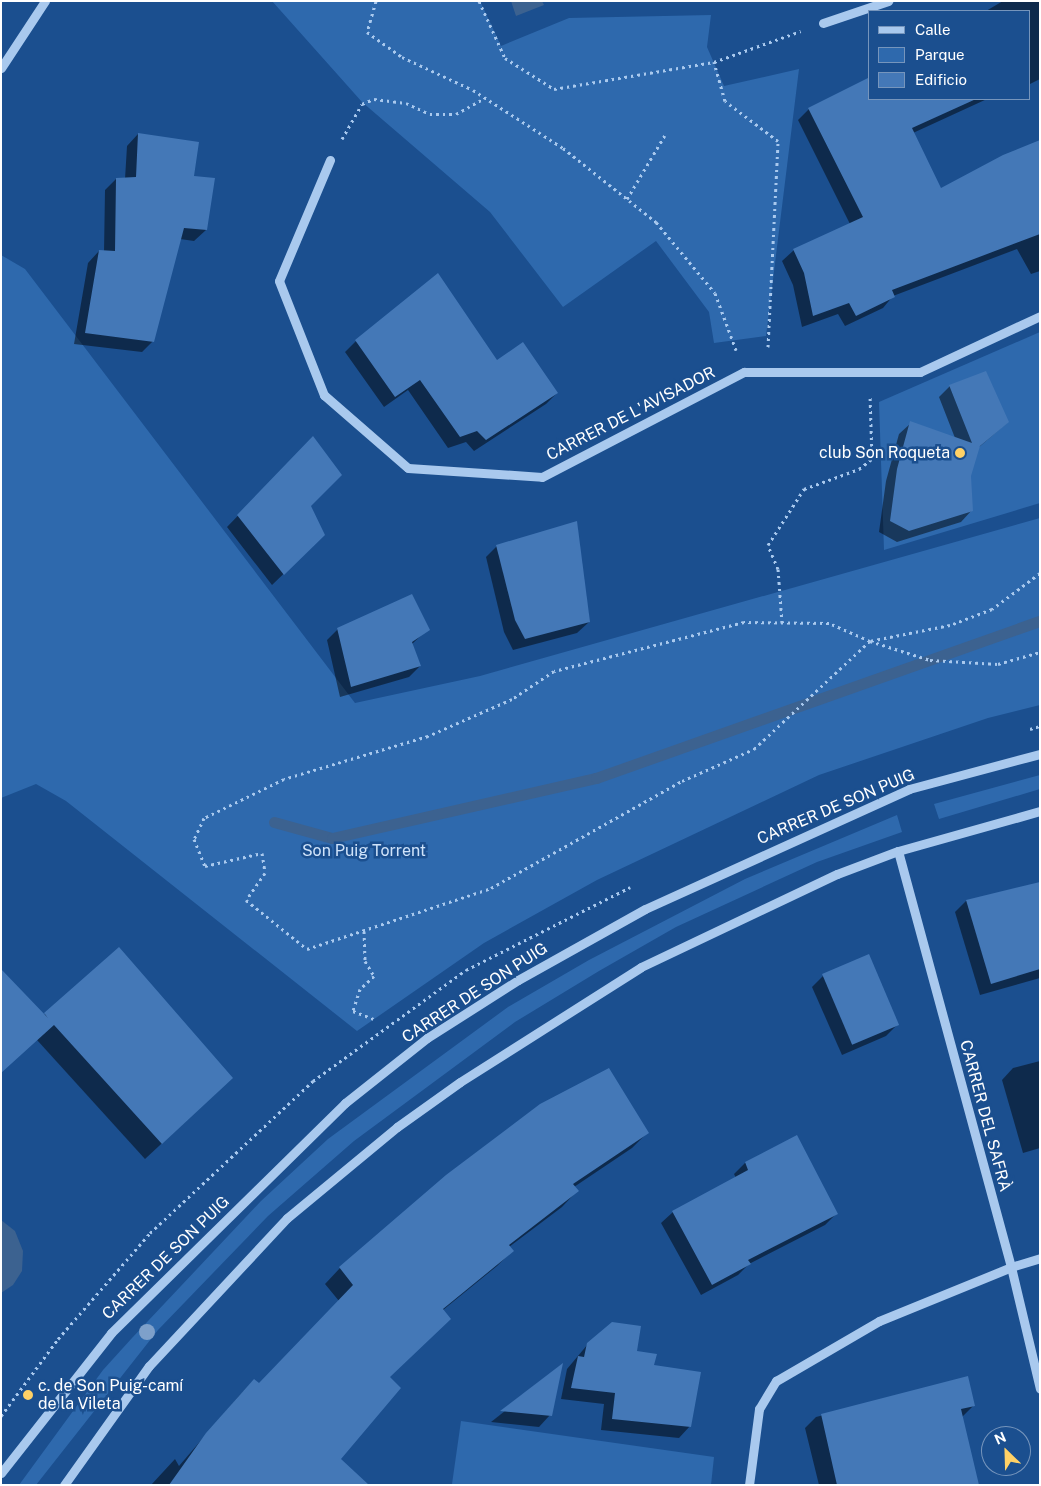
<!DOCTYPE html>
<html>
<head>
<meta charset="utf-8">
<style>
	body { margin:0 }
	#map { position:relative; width:1041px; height:1486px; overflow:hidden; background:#1b4f8f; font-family:"Public Sans",sans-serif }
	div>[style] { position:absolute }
	.green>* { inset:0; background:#2e69ad }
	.water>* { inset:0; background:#3c6290 }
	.shadow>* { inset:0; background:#0007 }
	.stream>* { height:11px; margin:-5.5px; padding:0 5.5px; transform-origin:5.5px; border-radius:5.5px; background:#3c6290 }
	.building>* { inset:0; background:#4478b7; transform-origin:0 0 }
	.path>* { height:3px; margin-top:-1.5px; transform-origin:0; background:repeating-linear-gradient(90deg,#a9c9ee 0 2.5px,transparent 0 6.5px) }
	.minor>* { height:9px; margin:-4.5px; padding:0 4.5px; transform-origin:4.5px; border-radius:4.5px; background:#a9c9ee }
	.trees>* { width:16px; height:16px; margin:-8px; border-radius:50%; background:#7ea0ca }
	.dots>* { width:14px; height:14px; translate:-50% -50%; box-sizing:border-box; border:2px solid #1b4f8f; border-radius:50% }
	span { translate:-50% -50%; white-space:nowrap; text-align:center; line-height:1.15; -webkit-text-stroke:5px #1b4f8f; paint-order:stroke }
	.street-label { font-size:16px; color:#fff }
	.poi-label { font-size:16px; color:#fff }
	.right { translate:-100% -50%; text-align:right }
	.left { translate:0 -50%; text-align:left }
	.park-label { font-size:16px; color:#cfe3fa }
	.frame { position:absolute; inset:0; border:2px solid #fff; pointer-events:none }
	.legend { position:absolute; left:868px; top:10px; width:162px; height:90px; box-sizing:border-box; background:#1b4f8f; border:1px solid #7695bc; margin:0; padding:6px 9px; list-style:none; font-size:15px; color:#fff }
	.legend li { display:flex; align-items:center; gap:10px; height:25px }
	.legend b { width:25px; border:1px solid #7695bc }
	.north { position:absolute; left:981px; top:1426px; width:50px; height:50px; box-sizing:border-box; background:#1b4f8f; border:1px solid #7695bc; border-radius:50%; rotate:336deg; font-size:14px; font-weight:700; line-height:20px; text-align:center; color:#fff }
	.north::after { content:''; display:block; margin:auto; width:18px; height:22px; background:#ffd166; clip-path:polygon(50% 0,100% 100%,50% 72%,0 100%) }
</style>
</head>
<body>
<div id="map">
	<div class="green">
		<i style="clip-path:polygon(272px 1px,480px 1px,501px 46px,569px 18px,711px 15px,707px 47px,724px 86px,799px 69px,766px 336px,714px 343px,709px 312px,656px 241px,563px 307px,490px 212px,362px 102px)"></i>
		<i style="clip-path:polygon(1px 255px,25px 269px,355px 703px,480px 676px,1040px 518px,1040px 705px,988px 718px,819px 775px,597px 880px,484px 943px,357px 1031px,66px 801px,36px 784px,1px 798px)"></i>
		<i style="clip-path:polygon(1040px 332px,1040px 503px,884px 550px,879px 402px)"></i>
		<i style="clip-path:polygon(1040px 775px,1040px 789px,939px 819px,934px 804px)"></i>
		<i style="clip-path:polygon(897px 815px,902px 832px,817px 862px,676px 927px,599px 971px,515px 1022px,354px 1141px,268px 1216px,158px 1330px,36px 1485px,19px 1485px,103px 1370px,132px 1338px,261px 1201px,328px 1139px,508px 1007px,589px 960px,745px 879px)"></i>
		<i style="clip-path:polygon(461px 1421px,714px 1457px,711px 1485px,452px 1484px)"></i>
	</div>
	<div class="water">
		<i style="clip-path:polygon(511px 1px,542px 1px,544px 5px,516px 16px)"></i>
		<i style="clip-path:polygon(1px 1220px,15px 1231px,23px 1251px,22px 1271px,13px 1285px,1px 1293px)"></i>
	</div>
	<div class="shadow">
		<i style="clip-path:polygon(1003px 1px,1040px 1px,1040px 79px,1030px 84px,1030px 11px,986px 11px)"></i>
		<i style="clip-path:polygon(870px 99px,987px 99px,913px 133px,941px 190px,1040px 141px,1040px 271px,1031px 274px,1017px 249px,893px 296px,883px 308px,845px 326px,838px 314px,802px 327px,793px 285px,782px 261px,794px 250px,850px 224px,798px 120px,809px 109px)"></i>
		<i style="clip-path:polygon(138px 134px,206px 230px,194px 241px,180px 239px,153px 341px,142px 352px,74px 344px,88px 263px,99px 251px,104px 252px,105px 190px,116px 179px,125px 179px,127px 146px)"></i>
		<i style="clip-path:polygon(356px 341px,496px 362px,557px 393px,546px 404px,474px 451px,466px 442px,448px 448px,408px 390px,384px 407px,345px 352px)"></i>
		<i style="clip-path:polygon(950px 386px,1008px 422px,978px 448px,970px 476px,972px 510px,961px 522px,897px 542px,879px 532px,886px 481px,899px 434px,911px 423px,955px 438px,939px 397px)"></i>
		<i style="clip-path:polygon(313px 438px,310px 506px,324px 535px,272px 585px,227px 527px)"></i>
		<i style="clip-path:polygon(497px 546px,589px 622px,577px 633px,513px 650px,504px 632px,486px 557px)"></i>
		<i style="clip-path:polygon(338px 629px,428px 629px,412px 644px,420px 666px,409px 677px,340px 697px,327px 640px)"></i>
		<i style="clip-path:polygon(1036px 884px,1040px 887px,1040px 978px,980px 995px,955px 912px,966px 901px)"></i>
		<i style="clip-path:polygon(119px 949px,215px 1094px,145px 1159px,37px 1040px,44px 1015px)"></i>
		<i style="clip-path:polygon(823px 976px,897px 1025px,886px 1036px,842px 1055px,812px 987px)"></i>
		<i style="clip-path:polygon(1040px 1061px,1040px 1148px,1023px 1153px,1002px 1080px,1013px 1068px)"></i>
		<i style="clip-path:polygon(647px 1133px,632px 1148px,574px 1187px,577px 1191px,562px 1207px,509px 1247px,512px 1251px,497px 1266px,443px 1310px,389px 1377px,339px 1459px,349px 1485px,151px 1485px,175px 1459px,179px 1466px,239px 1396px,254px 1380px,258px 1385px,339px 1301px,325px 1284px,340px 1268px)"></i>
		<i style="clip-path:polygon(797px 1137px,836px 1214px,825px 1225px,749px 1264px,738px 1275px,701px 1295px,661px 1223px,673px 1212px,736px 1178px,734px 1174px,745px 1163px)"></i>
		<i style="clip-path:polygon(588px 1344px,636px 1353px,653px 1366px,690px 1426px,679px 1438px,601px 1430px,604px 1404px,561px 1399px,567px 1369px)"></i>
		<i style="clip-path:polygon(561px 1367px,550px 1415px,539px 1427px,491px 1422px)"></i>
		<i style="clip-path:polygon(967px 1378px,974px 1405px,962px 1417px,978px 1485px,819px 1485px,805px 1428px,816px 1417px)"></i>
	</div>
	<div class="stream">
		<i style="left:274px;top:822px;width:60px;rotate:15.4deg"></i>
		<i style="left:332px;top:838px;width:271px;rotate:-12.8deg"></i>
		<i style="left:596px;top:778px;width:471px;rotate:-19.5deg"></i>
	</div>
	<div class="building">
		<i style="clip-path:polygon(870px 77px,870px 99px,976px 99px,912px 128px,941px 188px,1003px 155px,1040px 140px,1040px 234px,892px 290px,895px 297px,856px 316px,849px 303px,813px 316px,804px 273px,793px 249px,863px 217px,808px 108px)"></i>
		<i style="clip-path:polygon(138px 133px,199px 142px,194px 176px,215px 178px,207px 230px,184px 228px,154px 342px,85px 333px,99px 250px,115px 251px,116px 178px,136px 177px)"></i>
		<i style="clip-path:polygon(438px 273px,497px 360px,523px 342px,558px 393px,486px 440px,477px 431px,460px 437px,420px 380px,395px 397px,355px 340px)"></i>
		<i style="clip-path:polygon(986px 371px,1009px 422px,980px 446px,971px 476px,973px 511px,909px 531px,890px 521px,897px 469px,910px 421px,972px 443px,949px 385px)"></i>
		<i style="clip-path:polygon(313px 436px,342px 475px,311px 506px,325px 535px,284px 575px,237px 515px)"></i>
		<i style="clip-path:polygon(577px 521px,590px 622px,525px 639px,515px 620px,496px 545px)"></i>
		<i style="clip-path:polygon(412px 594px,430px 630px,412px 642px,421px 666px,351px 687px,337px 628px)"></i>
		<i style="clip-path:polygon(1040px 882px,1040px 969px,991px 984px,966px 900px)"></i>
		<i style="clip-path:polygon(119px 947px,233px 1078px,162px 1144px,54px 1025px,1px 1073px,1px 969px,48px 1018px,44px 1013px)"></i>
		<i style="left:869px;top:954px;width:77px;height:51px;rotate:67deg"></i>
		<i style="clip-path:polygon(609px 1068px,649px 1133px,573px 1184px,579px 1191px,509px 1245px,514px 1251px,443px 1309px,451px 1319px,390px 1377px,401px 1388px,341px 1459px,369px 1485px,169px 1485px,206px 1433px,254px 1379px,259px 1383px,353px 1285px,339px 1267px,446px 1175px,540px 1104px)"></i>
		<i style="clip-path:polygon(797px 1135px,838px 1214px,748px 1260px,751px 1264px,712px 1285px,672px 1211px,748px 1170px,745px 1162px)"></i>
		<i style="clip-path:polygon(612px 1322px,641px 1326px,637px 1351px,657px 1354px,654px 1365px,701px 1372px,691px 1427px,612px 1419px,615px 1393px,571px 1388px,578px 1356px,584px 1357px,587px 1343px)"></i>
		<i style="clip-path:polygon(563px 1363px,552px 1416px,500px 1411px)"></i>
		<i style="clip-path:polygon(968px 1376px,975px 1406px,961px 1409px,979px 1485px,837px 1485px,821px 1414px)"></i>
	</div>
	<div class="path">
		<i style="left:376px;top:1px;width:32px;rotate:106deg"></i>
		<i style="left:367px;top:32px;width:43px;rotate:35.5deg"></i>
		<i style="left:402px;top:57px;width:78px;rotate:24.9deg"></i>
		<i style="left:473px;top:90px;width:107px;rotate:32.8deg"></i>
		<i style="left:563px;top:148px;width:119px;rotate:38.5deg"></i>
		<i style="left:656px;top:222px;width:92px;rotate:50.3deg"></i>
		<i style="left:715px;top:293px;width:61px;rotate:69.8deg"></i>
		<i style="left:479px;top:1px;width:63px;rotate:65.5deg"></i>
		<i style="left:505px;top:58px;width:58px;rotate:32.3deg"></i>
		<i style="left:554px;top:89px;width:162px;rotate:-9.6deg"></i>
		<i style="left:342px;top:139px;width:40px;rotate:-60.3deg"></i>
		<i style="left:362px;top:104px;width:13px;rotate:-23deg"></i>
		<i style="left:374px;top:99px;width:32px;rotate:7deg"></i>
		<i style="left:406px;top:103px;width:26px;rotate:25deg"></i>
		<i style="left:430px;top:114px;width:26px"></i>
		<i style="left:456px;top:114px;width:33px;rotate:-29deg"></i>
		<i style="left:627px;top:199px;width:74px;rotate:-59.3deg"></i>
		<i style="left:768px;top:347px;width:206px;rotate:-87.2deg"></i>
		<i style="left:778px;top:141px;width:66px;rotate:-143deg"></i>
		<i style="left:725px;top:101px;width:41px;rotate:-105.8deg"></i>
		<i style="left:714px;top:62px;width:92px;rotate:-19.6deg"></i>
		<i style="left:1040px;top:573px;width:60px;rotate:143.1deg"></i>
		<i style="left:992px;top:609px;width:45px;rotate:159.1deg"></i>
		<i style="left:950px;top:625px;width:82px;rotate:168.7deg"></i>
		<i style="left:870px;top:641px;width:45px;rotate:-156.3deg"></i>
		<i style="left:829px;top:623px;width:85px;rotate:-179.3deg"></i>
		<i style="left:744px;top:622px;width:196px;rotate:165.5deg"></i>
		<i style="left:554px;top:671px;width:50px;rotate:146.3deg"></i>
		<i style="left:512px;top:699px;width:92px;rotate:156.2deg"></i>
		<i style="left:428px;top:736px;width:150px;rotate:163.4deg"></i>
		<i style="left:284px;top:779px;width:89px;rotate:154deg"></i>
		<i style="left:204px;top:818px;width:23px;rotate:115deg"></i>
		<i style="left:194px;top:839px;width:29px;rotate:68deg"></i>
		<i style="left:205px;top:866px;width:58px;rotate:-12.8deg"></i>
		<i style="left:262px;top:853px;width:20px;rotate:81deg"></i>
		<i style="left:265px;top:873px;width:33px;rotate:125deg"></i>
		<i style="left:246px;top:900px;width:78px;rotate:38.8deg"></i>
		<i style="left:307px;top:949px;width:194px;rotate:-18.3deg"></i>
		<i style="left:491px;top:888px;width:219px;rotate:-29.3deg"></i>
		<i style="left:682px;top:781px;width:79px;rotate:-24deg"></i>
		<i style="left:754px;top:749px;width:158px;rotate:-43deg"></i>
		<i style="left:870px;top:641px;width:63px;rotate:17.6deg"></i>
		<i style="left:930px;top:660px;width:68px;rotate:3.4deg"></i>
		<i style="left:998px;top:664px;width:44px;rotate:-15.9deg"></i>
		<i style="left:782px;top:623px;width:54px;rotate:-94.2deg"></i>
		<i style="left:778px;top:569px;width:26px;rotate:-113deg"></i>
		<i style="left:768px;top:545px;width:67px;rotate:-57.3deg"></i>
		<i style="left:804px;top:489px;width:59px;rotate:-20deg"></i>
		<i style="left:859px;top:469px;width:16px;rotate:-38deg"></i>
		<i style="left:872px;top:459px;width:63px;rotate:-91.8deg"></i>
		<i style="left:1030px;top:729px;width:10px;rotate:-17deg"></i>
		<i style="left:364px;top:931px;width:30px;rotate:88deg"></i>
		<i style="left:365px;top:961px;width:17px;rotate:59deg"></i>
		<i style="left:374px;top:976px;width:19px;rotate:137deg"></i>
		<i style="left:360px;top:989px;width:23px;rotate:108deg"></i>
		<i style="left:353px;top:1011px;width:22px;rotate:21deg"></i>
		<i style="left:1px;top:1416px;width:96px;rotate:-53.5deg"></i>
		<i style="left:58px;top:1339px;width:140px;rotate:-49deg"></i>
		<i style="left:150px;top:1233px;width:223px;rotate:-43deg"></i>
		<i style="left:313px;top:1081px;width:189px;rotate:-36deg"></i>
		<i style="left:466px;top:970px;width:184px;rotate:-26.8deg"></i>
	</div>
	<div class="minor">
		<i style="left:823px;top:23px;width:69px;rotate:-18.7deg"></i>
		<i style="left:1px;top:68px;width:80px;rotate:-56.7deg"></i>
		<i style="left:330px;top:160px;width:131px;rotate:112.9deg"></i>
		<i style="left:279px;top:281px;width:123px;rotate:68.5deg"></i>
		<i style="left:324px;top:395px;width:111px;rotate:41deg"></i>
		<i style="left:408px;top:468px;width:134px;rotate:3.8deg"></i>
		<i style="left:542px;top:477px;width:228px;rotate:-27.5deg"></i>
		<i style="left:744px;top:372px;width:176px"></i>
		<i style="left:920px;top:372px;width:132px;rotate:-25deg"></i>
		<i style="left:898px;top:851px;width:431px;rotate:74.8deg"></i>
		<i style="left:1011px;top:1267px;width:125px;rotate:76.6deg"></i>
		<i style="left:1px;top:1473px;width:178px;rotate:-51.8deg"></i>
		<i style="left:111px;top:1333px;width:328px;rotate:-44.5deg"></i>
		<i style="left:345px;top:1103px;width:105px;rotate:-38.4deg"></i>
		<i style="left:427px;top:1038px;width:108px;rotate:-32.5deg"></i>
		<i style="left:518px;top:980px;width:145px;rotate:-29.2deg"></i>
		<i style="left:645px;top:909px;width:290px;rotate:-24.4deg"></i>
		<i style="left:909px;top:789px;width:136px;rotate:-15deg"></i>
		<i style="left:64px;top:1485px;width:146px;rotate:-54.5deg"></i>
		<i style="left:149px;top:1366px;width:202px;rotate:-47deg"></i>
		<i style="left:287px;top:1218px;width:143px;rotate:-39.6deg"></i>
		<i style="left:397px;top:1127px;width:77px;rotate:-35.5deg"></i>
		<i style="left:460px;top:1082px;width:214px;rotate:-32.4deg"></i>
		<i style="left:641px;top:967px;width:217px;rotate:-25.4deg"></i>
		<i style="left:837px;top:874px;width:65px;rotate:-20.7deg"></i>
		<i style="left:898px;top:851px;width:148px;rotate:-15.7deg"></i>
		<i style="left:749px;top:1485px;width:77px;rotate:-82.5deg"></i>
		<i style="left:759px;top:1409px;width:33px;rotate:-59deg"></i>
		<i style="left:776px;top:1381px;width:119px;rotate:-30.2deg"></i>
		<i style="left:879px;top:1321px;width:143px;rotate:-22.2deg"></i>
		<i style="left:1011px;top:1267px;width:30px;rotate:-17deg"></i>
	</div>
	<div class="trees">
		<i style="left:147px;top:1332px"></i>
	</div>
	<div class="dots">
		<i style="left:960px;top:453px;background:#ffd166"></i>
		<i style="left:28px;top:1395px;background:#ffd166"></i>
	</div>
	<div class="street-label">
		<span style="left:631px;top:414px;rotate:-27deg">CARRER DE L'AVISADOR</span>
		<span style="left:836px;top:807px;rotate:-23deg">CARRER DE SON PUIG</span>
		<span style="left:475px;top:993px;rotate:-33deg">CARRER DE SON PUIG</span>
		<span style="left:985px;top:1116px;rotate:75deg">CARRER DEL SAFRÀ</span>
		<span style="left:166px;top:1258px;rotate:-44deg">CARRER DE SON PUIG</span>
	</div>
	<div class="poi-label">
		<span class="right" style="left:950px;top:453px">club Son Roqueta</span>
		<span class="left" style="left:38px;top:1395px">c. de Son Puig-camí<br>de la Vileta</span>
	</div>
	<div class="park-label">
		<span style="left:364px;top:851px">Son Puig Torrent</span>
	</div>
	<div class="frame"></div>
	<ul class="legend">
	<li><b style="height:6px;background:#a9c9ee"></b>Calle</li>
	<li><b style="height:14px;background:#2e69ad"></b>Parque</li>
	<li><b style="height:14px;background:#4478b7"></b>Edificio</li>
	</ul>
	<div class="north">N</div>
</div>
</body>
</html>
